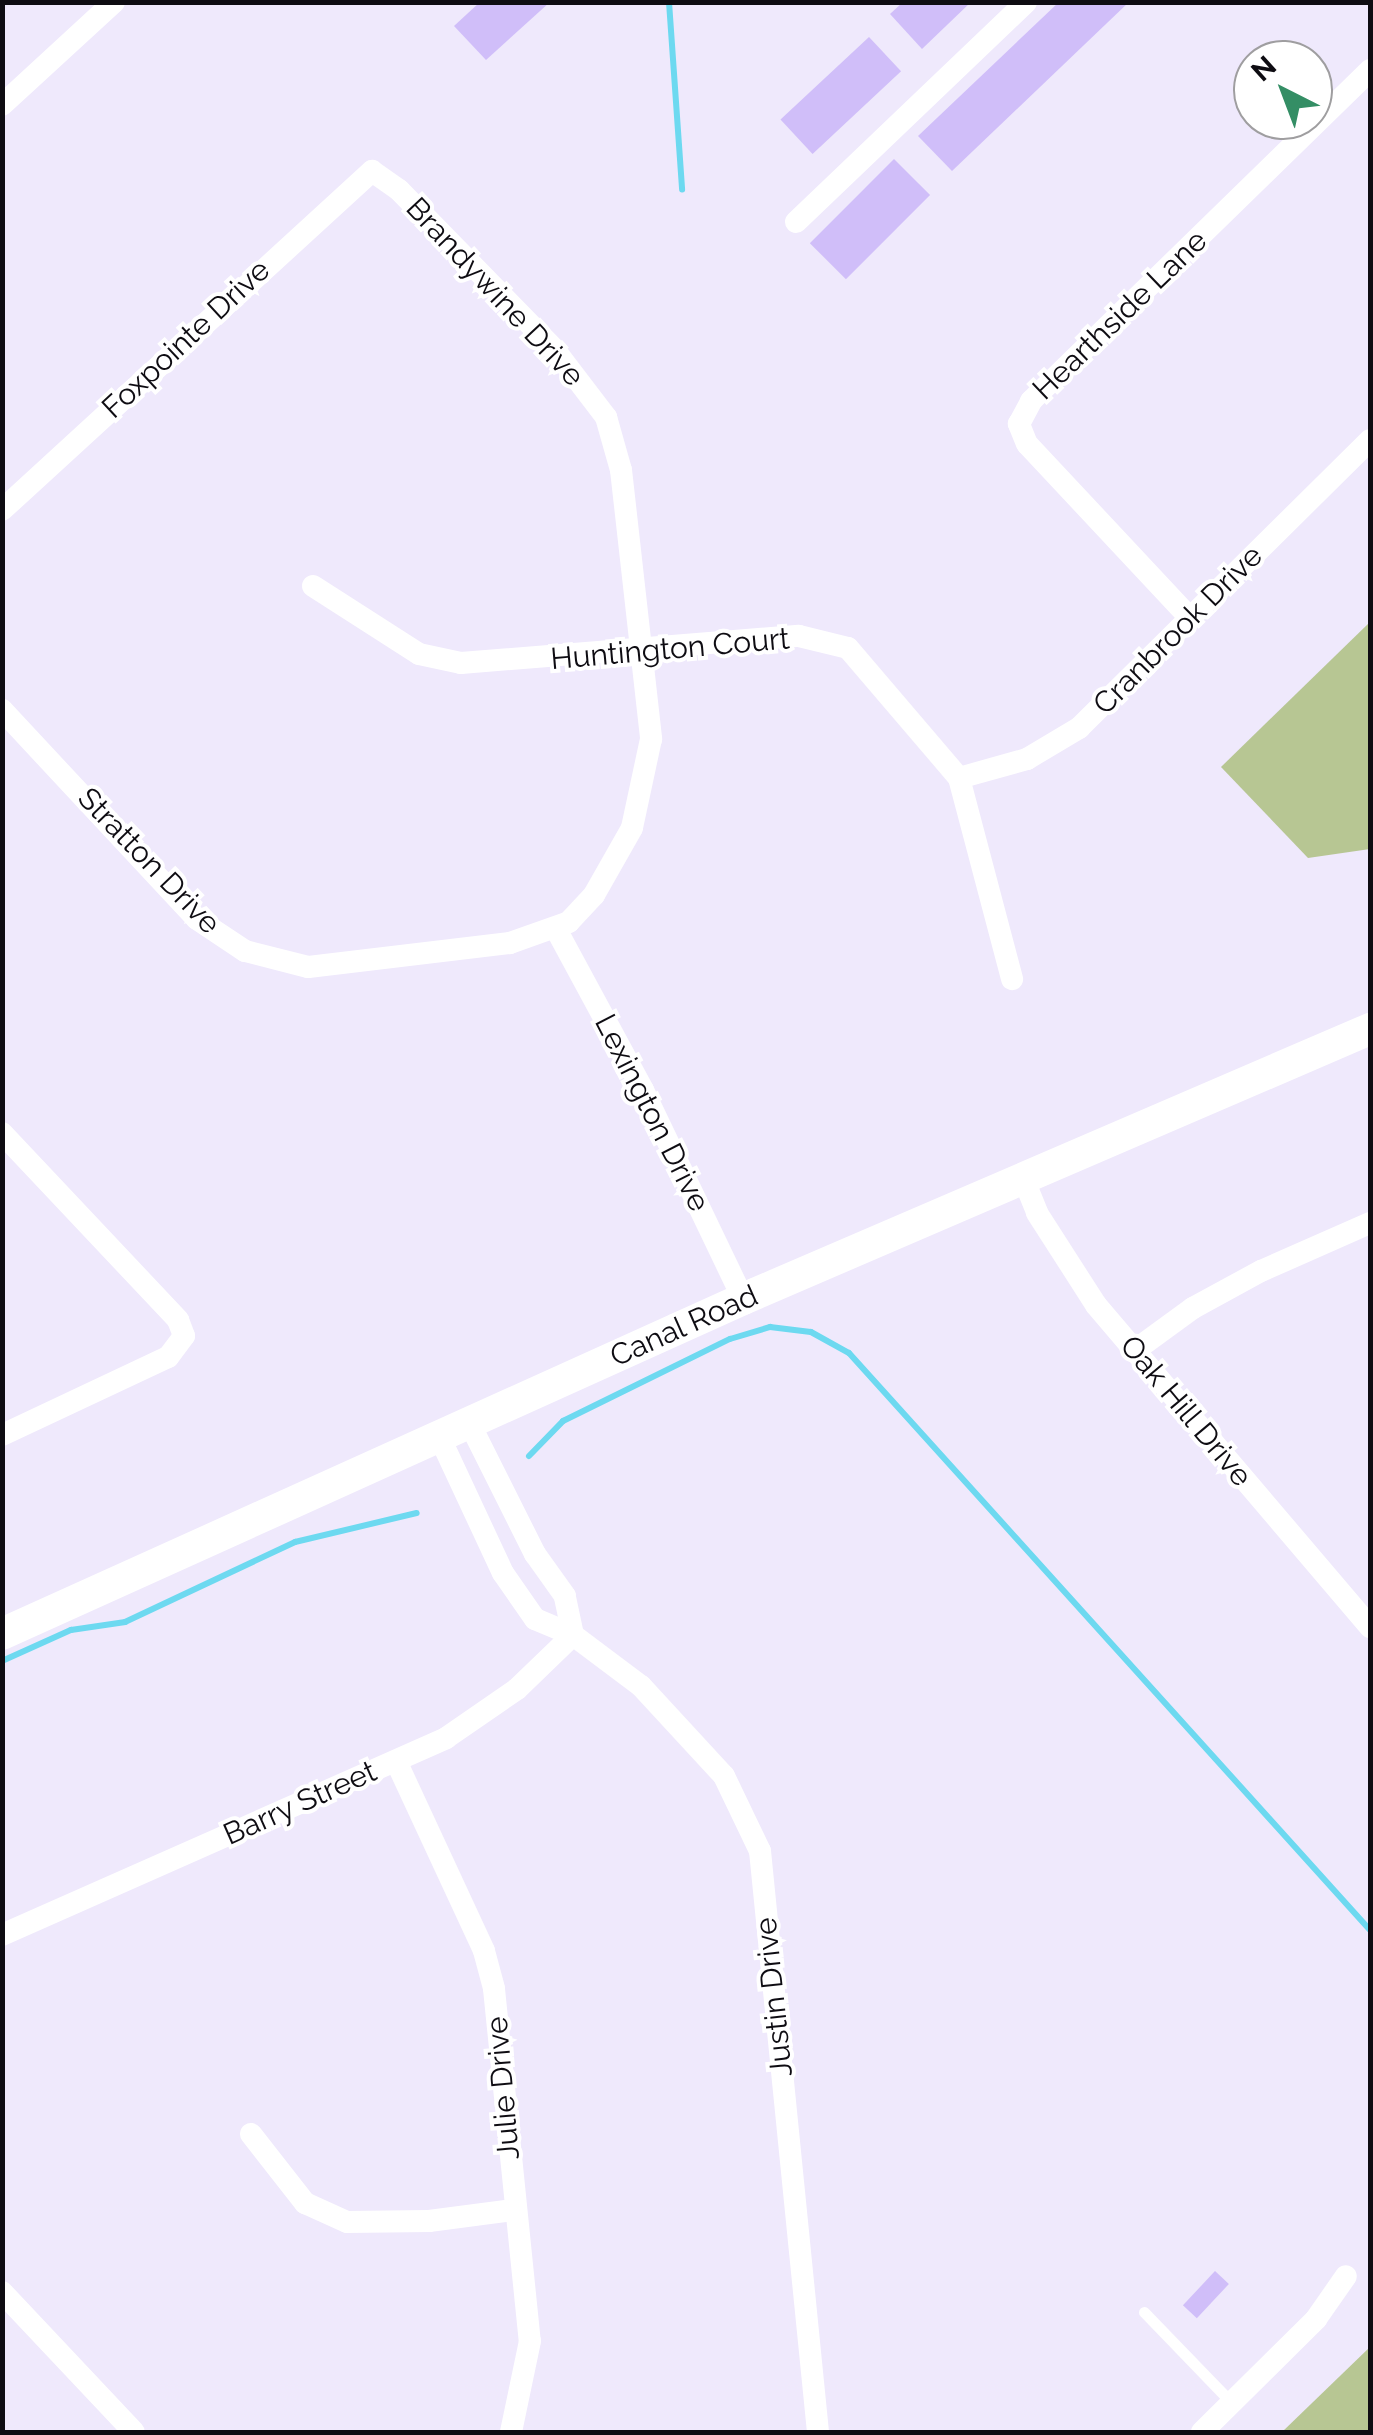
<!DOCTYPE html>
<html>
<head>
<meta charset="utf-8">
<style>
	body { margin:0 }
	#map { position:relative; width:1373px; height:2435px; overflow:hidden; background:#efe9fc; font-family:Raleway,sans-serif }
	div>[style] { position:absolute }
	.green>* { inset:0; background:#b7c693 }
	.stream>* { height:6px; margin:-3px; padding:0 3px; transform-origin:3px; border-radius:3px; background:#6dd9f0 }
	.building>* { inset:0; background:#d0bef9; transform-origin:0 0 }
	.lane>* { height:11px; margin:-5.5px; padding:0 5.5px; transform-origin:5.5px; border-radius:5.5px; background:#fff }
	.street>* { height:22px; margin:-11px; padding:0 11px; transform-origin:11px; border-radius:11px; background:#fff }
	.secondary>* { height:32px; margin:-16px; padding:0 16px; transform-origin:16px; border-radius:16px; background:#fff }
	span { translate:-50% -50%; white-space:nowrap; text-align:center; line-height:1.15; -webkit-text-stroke:8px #fff; paint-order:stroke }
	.street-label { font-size:30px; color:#0e0c12 }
	.frame { position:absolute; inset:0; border:5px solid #0e0c12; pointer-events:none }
	.north { position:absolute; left:1233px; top:40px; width:100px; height:100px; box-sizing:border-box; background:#fff; border:2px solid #9f9ea0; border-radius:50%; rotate:318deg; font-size:28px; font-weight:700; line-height:40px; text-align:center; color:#0e0c12 }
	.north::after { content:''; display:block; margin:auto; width:35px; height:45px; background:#348e65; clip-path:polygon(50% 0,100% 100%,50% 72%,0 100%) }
</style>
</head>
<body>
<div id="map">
	<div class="green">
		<i style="clip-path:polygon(1370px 622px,1370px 849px,1308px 858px,1221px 767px)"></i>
		<i style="clip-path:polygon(1370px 2347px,1370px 2432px,1282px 2432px)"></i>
	</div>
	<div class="stream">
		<i style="left:669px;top:2px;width:188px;rotate:86deg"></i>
		<i style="left:529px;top:1456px;width:49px;rotate:-45.8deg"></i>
		<i style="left:563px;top:1421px;width:186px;rotate:-26.2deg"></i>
		<i style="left:730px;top:1339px;width:42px;rotate:-16.7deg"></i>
		<i style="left:770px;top:1327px;width:41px;rotate:7deg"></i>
		<i style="left:811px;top:1332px;width:43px;rotate:28.9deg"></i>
		<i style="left:849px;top:1353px;width:777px;rotate:47.92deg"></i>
		<i style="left:2px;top:1661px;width:76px;rotate:-24.2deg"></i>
		<i style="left:71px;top:1630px;width:55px;rotate:-8.4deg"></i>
		<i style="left:125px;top:1622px;width:188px;rotate:-25.2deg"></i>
		<i style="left:295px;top:1542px;width:125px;rotate:-13.4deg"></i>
	</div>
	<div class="building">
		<i style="clip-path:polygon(480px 2px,550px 2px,486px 60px,454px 26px)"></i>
		<i style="clip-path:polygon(903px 2px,971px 2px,922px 49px,890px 14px)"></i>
		<i style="clip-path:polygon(1059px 2px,1129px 2px,952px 171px,918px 136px)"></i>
		<i style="left:869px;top:37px;width:47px;height:121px;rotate:47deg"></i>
		<i style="left:894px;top:159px;width:51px;height:119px;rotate:45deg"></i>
		<i style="left:1215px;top:2271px;width:19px;height:47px;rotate:43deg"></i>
	</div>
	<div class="lane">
		<i style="left:1144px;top:2312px;width:127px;rotate:46deg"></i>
	</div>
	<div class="street">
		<i style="left:2px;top:105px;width:152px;rotate:-42.6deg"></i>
		<i style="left:796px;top:222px;width:318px;rotate:-43.7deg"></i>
		<i style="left:2px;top:510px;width:502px;rotate:-42.5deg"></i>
		<i style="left:372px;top:171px;width:33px;rotate:35deg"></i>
		<i style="left:399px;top:190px;width:222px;rotate:45.7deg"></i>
		<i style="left:554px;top:349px;width:86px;rotate:52.6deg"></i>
		<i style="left:606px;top:417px;width:55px;rotate:74.2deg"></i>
		<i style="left:621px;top:470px;width:271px;rotate:83.6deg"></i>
		<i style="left:651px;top:739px;width:91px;rotate:102.1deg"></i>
		<i style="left:632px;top:828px;width:77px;rotate:119.6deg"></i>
		<i style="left:594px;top:895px;width:37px;rotate:133deg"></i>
		<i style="left:569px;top:922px;width:63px;rotate:160.4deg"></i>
		<i style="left:510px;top:943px;width:203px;rotate:173.2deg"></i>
		<i style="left:308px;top:967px;width:65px;rotate:-165.7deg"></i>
		<i style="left:245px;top:951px;width:58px;rotate:-146.3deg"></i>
		<i style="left:197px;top:919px;width:286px;rotate:-133deg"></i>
		<i style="left:313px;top:586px;width:126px;rotate:32.7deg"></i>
		<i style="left:419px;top:654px;width:43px;rotate:12.1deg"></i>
		<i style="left:461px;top:663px;width:339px;rotate:-4.6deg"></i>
		<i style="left:799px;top:636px;width:50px;rotate:13.8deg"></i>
		<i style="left:848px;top:648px;width:171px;rotate:49.5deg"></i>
		<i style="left:959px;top:778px;width:208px;rotate:75.2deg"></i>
		<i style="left:1190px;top:618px;width:238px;rotate:-133.1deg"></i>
		<i style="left:1027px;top:444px;width:22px;rotate:-112deg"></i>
		<i style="left:1019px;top:424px;width:26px;rotate:-62deg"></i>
		<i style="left:1031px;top:401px;width:474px;rotate:-44.3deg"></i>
		<i style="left:959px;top:778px;width:71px;rotate:-15.6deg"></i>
		<i style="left:1027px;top:759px;width:61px;rotate:-30.8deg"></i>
		<i style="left:1079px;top:728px;width:409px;rotate:-44.7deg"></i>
		<i style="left:556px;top:929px;width:183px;rotate:61.6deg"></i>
		<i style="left:643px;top:1090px;width:232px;rotate:64.4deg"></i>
		<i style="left:2px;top:1133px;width:257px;rotate:46.7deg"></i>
		<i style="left:178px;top:1320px;width:17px;rotate:69deg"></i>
		<i style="left:184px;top:1336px;width:26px;rotate:127deg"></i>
		<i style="left:168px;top:1357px;width:183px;rotate:154.8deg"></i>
		<i style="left:1024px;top:1180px;width:35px;rotate:68deg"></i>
		<i style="left:1037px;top:1213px;width:109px;rotate:57.3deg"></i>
		<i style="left:1096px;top:1305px;width:423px;rotate:49.6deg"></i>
		<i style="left:1134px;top:1351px;width:73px;rotate:-36.1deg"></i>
		<i style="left:1193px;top:1308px;width:77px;rotate:-28.6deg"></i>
		<i style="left:1261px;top:1271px;width:119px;rotate:-23.8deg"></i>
		<i style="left:440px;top:1438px;width:149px;rotate:65deg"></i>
		<i style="left:503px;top:1573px;width:56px;rotate:55.2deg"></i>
		<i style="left:535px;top:1619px;width:41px;rotate:22.8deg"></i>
		<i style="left:573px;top:1635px;width:40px;rotate:-102deg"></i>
		<i style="left:565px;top:1596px;width:52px;rotate:-125.5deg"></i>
		<i style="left:535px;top:1554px;width:145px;rotate:-116.6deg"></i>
		<i style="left:396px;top:1761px;width:209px;rotate:65.1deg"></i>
		<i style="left:484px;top:1951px;width:39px;rotate:75deg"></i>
		<i style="left:494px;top:1989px;width:354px;rotate:84.2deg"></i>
		<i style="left:530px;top:2341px;width:93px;rotate:101.8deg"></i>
		<i style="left:2px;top:1935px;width:486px;rotate:-23.9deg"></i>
		<i style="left:446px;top:1738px;width:86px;rotate:-34.6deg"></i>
		<i style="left:517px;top:1689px;width:78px;rotate:-44deg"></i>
		<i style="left:573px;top:1635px;width:85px;rotate:36.9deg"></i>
		<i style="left:641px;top:1686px;width:122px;rotate:47.3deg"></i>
		<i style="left:724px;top:1776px;width:83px;rotate:64.4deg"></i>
		<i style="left:760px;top:1851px;width:584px;rotate:84.3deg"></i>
		<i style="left:251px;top:2134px;width:88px;rotate:52deg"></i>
		<i style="left:305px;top:2203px;width:46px;rotate:24.3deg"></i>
		<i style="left:347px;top:2222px;width:82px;rotate:-0.7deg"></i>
		<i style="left:429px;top:2221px;width:84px;rotate:-7.5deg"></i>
		<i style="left:2px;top:2292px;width:192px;rotate:46.7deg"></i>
		<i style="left:1202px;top:2432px;width:161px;rotate:-44.7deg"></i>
		<i style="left:1316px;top:2319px;width:52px;rotate:-55.1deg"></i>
	</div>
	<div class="secondary">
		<i style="left:2px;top:1634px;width:813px;rotate:-24.33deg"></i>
		<i style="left:743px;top:1299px;width:683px;rotate:-23.3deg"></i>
	</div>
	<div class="street-label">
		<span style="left:495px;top:292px;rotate:47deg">Brandywine Drive</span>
		<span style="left:1120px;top:315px;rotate:-44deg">Hearthside Lane</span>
		<span style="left:186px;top:339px;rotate:-43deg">Foxpointe Drive</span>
		<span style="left:1178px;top:630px;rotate:-45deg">Cranbrook Drive</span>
		<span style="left:670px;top:649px;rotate:-5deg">Huntington Court</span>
		<span style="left:149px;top:861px;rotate:46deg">Stratton Drive</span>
		<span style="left:652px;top:1113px;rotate:63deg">Lexington Drive</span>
		<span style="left:684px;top:1326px;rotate:-24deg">Canal Road</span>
		<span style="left:1186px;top:1411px;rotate:50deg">Oak Hill Drive</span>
		<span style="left:300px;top:1803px;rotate:-24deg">Barry Street</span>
		<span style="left:774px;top:1997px;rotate:-96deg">Justin Drive</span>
		<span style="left:503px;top:2088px;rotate:-95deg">Julie Drive</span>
	</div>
	<div class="frame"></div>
	<div class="north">N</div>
</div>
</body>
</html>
